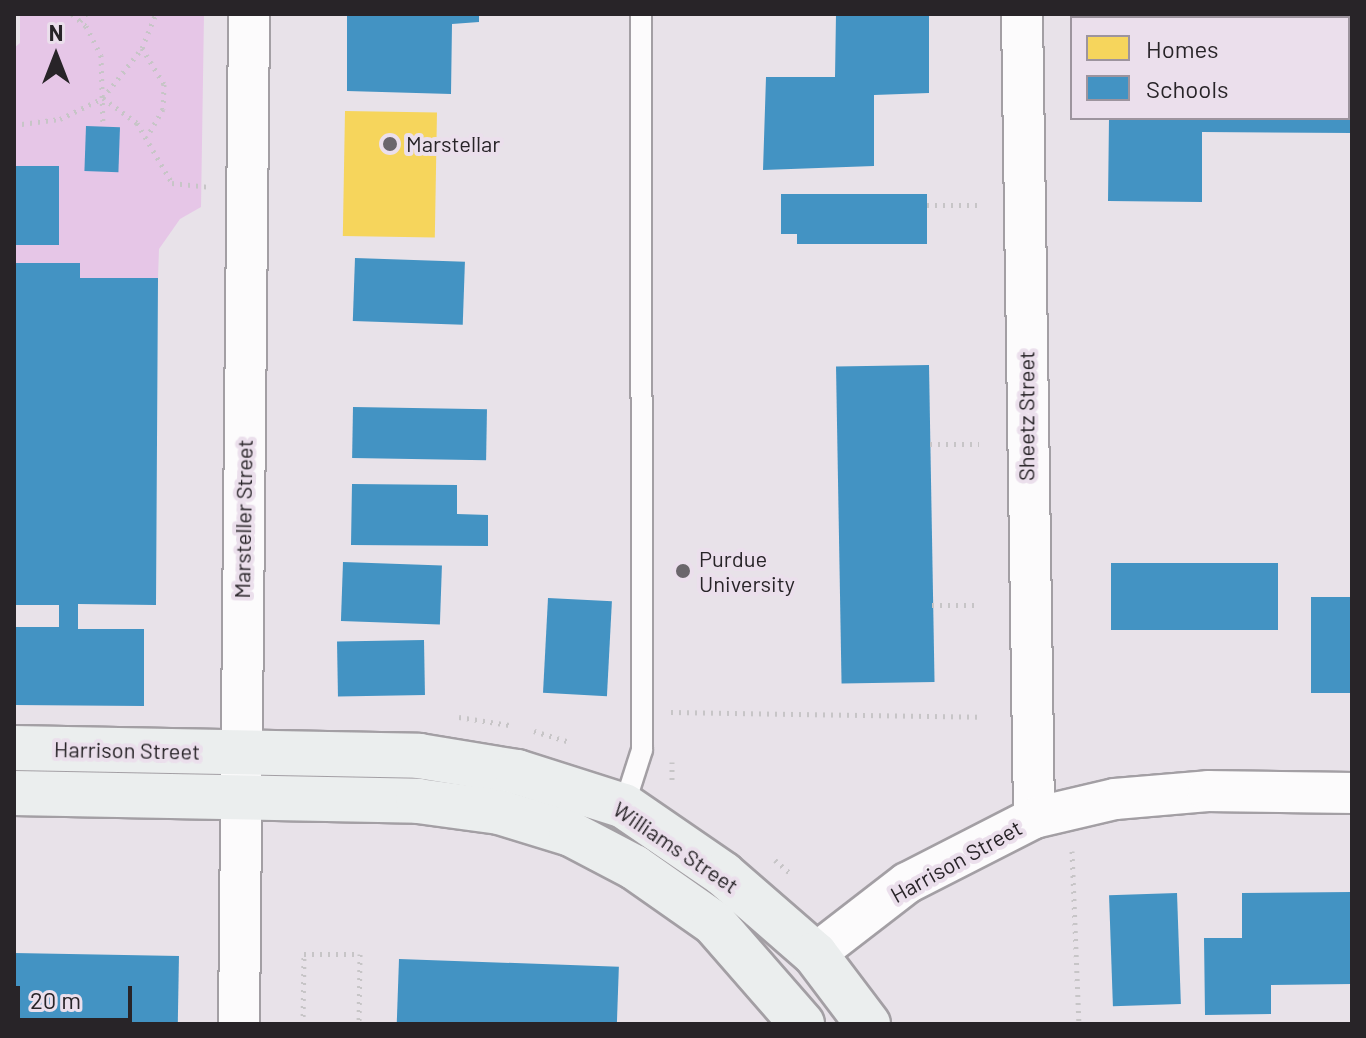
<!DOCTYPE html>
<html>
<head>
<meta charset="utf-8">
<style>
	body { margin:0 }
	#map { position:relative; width:1366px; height:1038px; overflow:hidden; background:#e8e2e9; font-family:Barlow,sans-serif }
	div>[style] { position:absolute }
	.green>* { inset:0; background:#e6c6e7 }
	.homes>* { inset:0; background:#f6d55c; transform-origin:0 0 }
	.schools>* { inset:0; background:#4393c3; transform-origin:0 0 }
	.path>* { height:5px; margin-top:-2.5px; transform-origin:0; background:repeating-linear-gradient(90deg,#c7c5c7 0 2px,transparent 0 8px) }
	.roads { filter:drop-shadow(2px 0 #a39fa4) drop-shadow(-2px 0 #a39fa4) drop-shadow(0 2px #a39fa4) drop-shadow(0 -2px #a39fa4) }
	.lane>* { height:20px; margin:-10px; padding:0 10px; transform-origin:10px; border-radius:10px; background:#fcfbfc }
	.street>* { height:40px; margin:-20px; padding:0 20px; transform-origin:20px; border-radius:20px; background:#fcfbfc }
	.secondary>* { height:44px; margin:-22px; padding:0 22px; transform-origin:22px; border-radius:22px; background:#ebeeee }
	.dots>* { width:22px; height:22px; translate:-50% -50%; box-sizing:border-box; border:4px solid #ebdfec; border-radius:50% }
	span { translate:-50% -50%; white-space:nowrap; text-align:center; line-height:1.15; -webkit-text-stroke:8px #ebdfec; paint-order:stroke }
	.poi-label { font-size:22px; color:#282428 }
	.left { translate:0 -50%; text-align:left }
	.street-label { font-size:22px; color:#282428 }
	.frame { position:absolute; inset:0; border:16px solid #282428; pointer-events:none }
	.legend { position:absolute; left:1070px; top:16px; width:280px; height:104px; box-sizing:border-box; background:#ebdfec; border:2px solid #9d949e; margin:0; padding:10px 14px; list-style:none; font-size:24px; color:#282428 }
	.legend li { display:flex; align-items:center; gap:16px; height:40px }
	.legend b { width:40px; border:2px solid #9d949e }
	.north { position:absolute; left:16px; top:16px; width:80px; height:80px; -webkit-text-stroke:6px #ebdfec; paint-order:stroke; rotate:0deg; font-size:22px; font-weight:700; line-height:32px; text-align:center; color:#282428 }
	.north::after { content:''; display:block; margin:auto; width:28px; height:36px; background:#282428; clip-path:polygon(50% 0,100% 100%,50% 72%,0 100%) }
	.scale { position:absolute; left:16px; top:986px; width:116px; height:36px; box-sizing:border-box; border:4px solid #282428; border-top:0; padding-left:10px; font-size:24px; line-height:28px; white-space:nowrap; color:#282428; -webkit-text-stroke:6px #ebdfec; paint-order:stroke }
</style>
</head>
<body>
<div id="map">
	<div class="green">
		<i style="clip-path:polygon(20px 14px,204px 14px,201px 207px,180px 219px,159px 249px,158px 278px,80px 278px,79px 263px,14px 263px,14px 245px,59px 245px,59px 167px,14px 166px,14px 48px,20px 43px)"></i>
	</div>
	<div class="homes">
		<i style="left:345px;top:111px;width:92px;height:125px;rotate:1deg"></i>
	</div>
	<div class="schools">
		<i style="clip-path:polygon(347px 14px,479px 14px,479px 22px,452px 24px,451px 94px,347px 91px)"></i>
		<i style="clip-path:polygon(836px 14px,929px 14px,929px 93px,874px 95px,874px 166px,763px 170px,766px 77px,835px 77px)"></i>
		<i style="clip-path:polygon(1348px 79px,1352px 133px,1202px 132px,1202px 202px,1108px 201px,1109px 118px,1348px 118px)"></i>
		<i style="left:86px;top:126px;width:34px;height:45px;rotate:2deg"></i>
		<i style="left:14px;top:166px;width:45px;height:79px"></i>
		<i style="clip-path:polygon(781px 194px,927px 194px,927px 244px,797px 244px,797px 234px,781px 234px)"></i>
		<i style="left:355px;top:258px;width:110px;height:63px;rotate:2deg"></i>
		<i style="clip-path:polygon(14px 263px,80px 263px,80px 278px,158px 278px,156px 605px,78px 604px,78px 629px,144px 629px,144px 706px,14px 705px,14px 627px,59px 627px,59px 605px,14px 605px)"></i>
		<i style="left:929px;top:365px;width:317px;height:93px;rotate:89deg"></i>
		<i style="left:353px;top:407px;width:134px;height:51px;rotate:1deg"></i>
		<i style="clip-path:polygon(352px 484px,457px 485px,457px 514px,488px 515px,488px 546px,351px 545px)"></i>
		<i style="left:343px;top:562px;width:99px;height:59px;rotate:2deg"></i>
		<i style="left:1111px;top:563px;width:167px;height:67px"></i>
		<i style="left:1311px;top:597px;width:41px;height:96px"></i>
		<i style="left:548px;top:598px;width:64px;height:95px;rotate:3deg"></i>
		<i style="left:424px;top:640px;width:55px;height:87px;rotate:89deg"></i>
		<i style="clip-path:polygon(1352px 892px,1352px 984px,1271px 985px,1271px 1014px,1205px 1015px,1204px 938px,1242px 938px,1242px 893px)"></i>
		<i style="left:1177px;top:893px;width:111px;height:68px;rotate:88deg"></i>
		<i style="left:14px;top:953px;width:165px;height:71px;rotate:1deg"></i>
		<i style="left:399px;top:959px;width:220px;height:65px;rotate:2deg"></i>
	</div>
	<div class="path">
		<i style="left:72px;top:14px;width:18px;rotate:41deg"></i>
		<i style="left:86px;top:26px;width:33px;rotate:63deg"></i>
		<i style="left:101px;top:55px;width:71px;rotate:88.4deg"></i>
		<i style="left:80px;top:21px;width:9px;rotate:-49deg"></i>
		<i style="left:142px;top:48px;width:42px;rotate:58.6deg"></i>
		<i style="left:164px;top:84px;width:25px;rotate:92deg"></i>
		<i style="left:163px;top:109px;width:32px;rotate:120deg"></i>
		<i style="left:103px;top:98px;width:42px;rotate:36.3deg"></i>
		<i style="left:137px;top:123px;width:69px;rotate:59.7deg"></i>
		<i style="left:172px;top:183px;width:37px;rotate:6deg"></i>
		<i style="left:14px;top:125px;width:46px;rotate:-7.4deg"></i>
		<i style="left:60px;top:119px;width:48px;rotate:-26deg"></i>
		<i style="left:103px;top:98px;width:63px;rotate:-52deg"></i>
		<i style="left:142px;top:48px;width:37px;rotate:-68deg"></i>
		<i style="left:927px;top:205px;width:50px"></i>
		<i style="left:930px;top:444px;width:49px"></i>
		<i style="left:932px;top:605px;width:48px"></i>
		<i style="left:671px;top:712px;width:310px;rotate:0.9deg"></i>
		<i style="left:459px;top:717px;width:51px;rotate:9.1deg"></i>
		<i style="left:534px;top:731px;width:38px;rotate:17deg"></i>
		<i style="left:672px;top:762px;width:23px;rotate:90deg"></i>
		<i style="left:1072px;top:851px;width:173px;rotate:87.7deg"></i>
		<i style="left:775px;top:860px;width:21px;rotate:41deg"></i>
		<i style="left:303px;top:1024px;width:70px;rotate:-89.2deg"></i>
		<i style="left:304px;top:954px;width:56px"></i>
		<i style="left:360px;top:954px;width:70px;rotate:90.8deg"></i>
	</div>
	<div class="roads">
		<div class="lane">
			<i style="left:624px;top:806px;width:59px;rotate:-72.2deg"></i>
			<i style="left:642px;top:750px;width:736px;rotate:-90.08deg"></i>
		</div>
		<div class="street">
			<i style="left:1022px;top:14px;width:804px;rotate:89.14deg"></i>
			<i style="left:815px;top:954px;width:116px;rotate:-37.7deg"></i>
			<i style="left:907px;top:883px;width:143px;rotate:-27.1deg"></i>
			<i style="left:1034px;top:818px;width:83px;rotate:-13.2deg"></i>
			<i style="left:1115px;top:799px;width:93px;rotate:-4.9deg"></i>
			<i style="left:1208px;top:791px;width:144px;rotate:0.8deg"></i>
			<i style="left:239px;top:1024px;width:1010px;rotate:-89.43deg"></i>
		</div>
		<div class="secondary">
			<i style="left:14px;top:748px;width:405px;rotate:1.1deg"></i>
			<i style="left:419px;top:756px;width:99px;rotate:9.3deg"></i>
			<i style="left:517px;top:772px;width:112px;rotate:17.6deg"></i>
			<i style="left:624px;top:806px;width:120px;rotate:34.5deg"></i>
			<i style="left:723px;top:874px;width:122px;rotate:41deg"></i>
			<i style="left:815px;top:954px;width:88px;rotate:52.9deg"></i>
			<i style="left:14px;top:793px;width:404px;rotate:1.1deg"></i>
			<i style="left:418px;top:801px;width:82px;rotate:7.7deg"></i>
			<i style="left:499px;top:812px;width:75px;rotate:17deg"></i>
			<i style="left:571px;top:834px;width:71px;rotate:27.6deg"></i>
			<i style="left:634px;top:867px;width:98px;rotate:35deg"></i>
			<i style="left:714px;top:923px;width:134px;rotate:48.9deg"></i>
		</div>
	</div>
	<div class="dots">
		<i style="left:390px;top:144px;background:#6b666c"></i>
		<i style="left:683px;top:571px;background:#6b666c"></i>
	</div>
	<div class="poi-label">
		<span class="left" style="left:406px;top:144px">Marstellar</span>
		<span class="left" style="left:699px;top:571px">Purdue<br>University</span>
	</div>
	<div class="street-label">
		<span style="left:1026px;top:416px;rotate:-90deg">Sheetz Street</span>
		<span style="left:243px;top:519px;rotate:-89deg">Marsteller Street</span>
		<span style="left:127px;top:750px;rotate:1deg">Harrison Street</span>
		<span style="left:676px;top:847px;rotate:34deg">Williams Street</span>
		<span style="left:956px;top:861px;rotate:-29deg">Harrison Street</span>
	</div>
	<div class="frame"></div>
	<ul class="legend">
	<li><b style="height:22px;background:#f6d55c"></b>Homes</li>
	<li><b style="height:22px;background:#4393c3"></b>Schools</li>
	</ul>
	<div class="north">N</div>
	<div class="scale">20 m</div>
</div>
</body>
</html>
